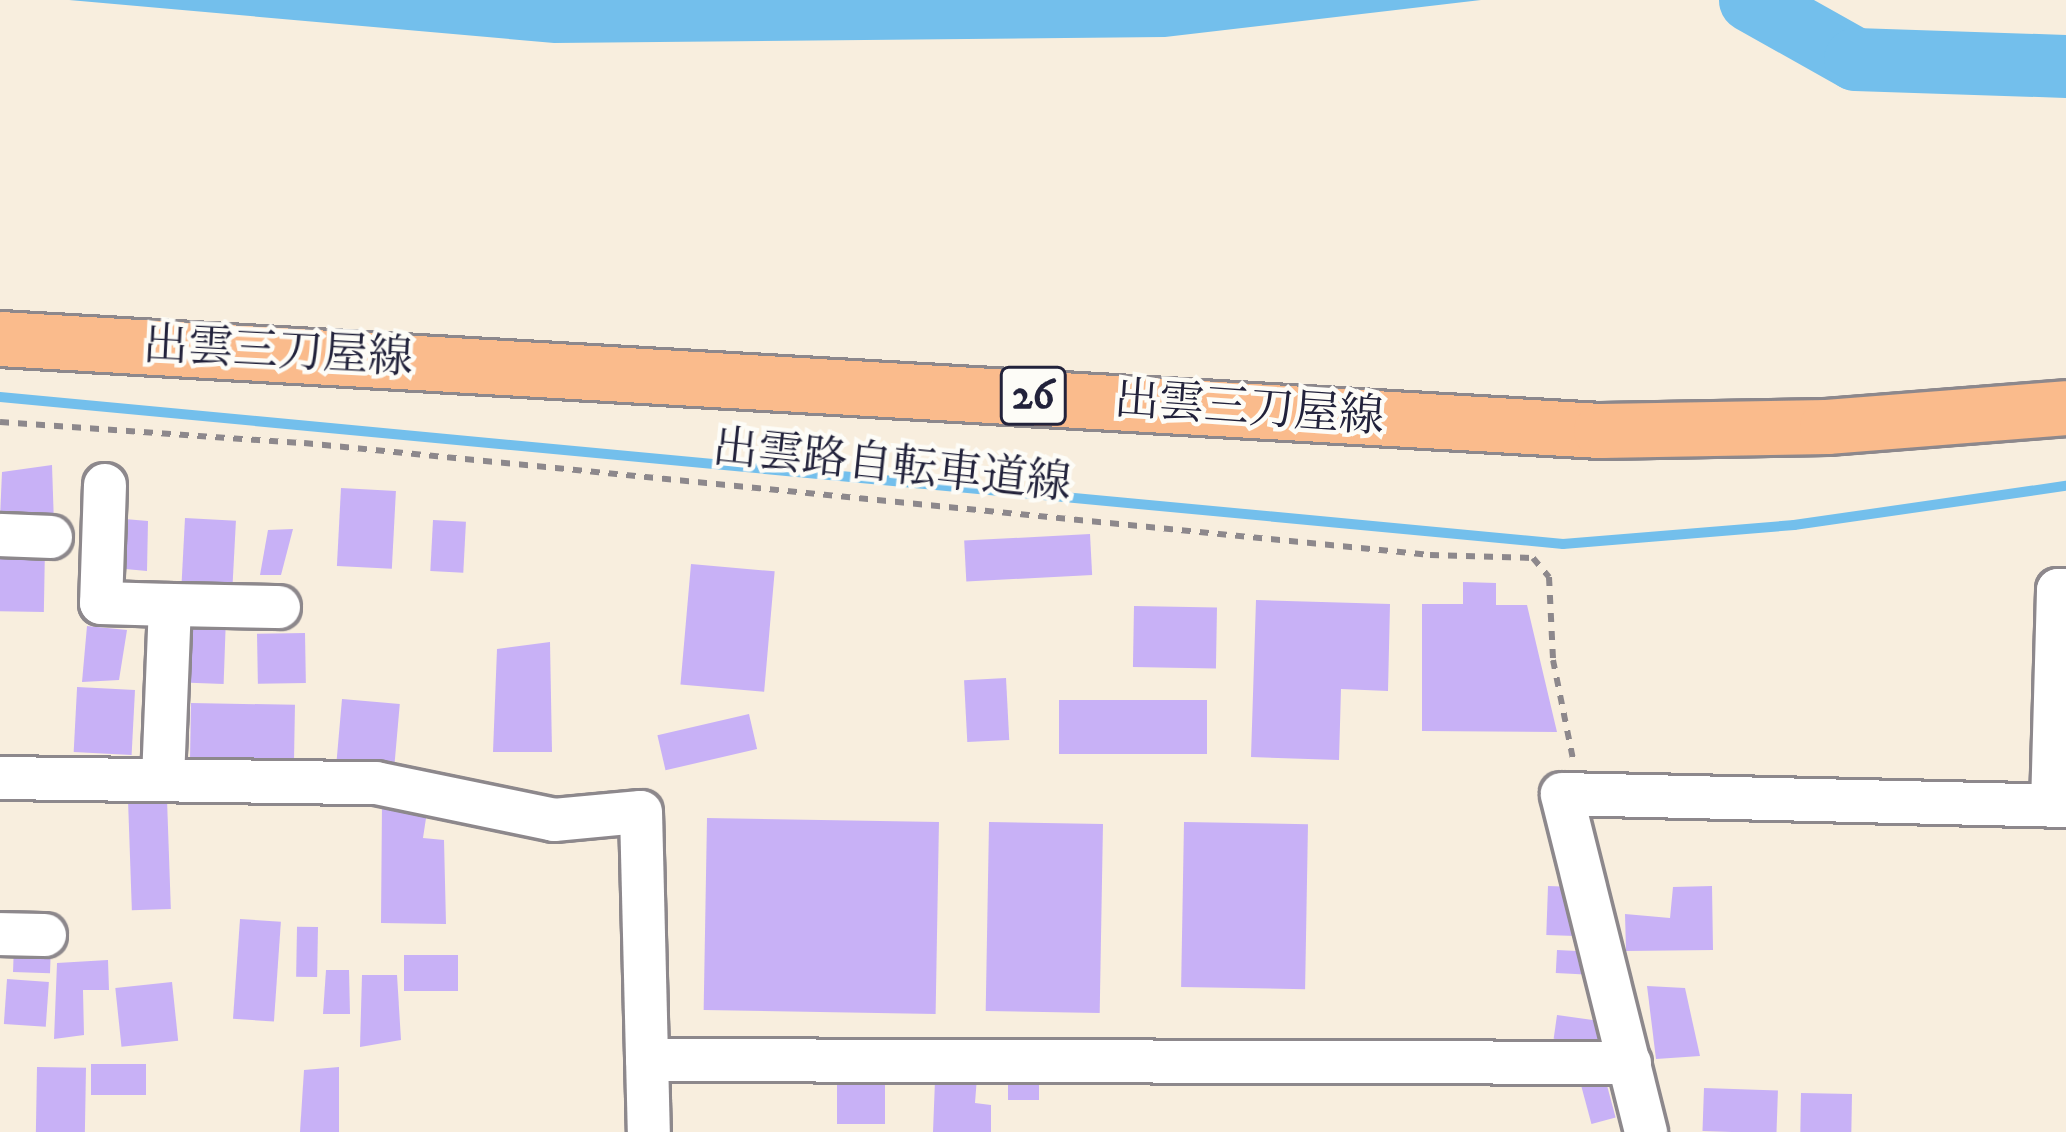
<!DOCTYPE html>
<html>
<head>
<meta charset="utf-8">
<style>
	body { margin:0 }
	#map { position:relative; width:2066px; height:1132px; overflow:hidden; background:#f8eede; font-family:"IM FELL DW Pica","Noto Serif JP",serif }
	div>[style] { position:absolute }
	.water>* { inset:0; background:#73bfec }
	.stream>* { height:10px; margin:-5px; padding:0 5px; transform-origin:5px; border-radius:5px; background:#73bfec }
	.river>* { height:63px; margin:-31.5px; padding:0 31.5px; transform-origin:31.5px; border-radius:31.5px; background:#73bfec }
	.building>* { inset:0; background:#c8b1f6; transform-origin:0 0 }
	.path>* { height:6px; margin-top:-3px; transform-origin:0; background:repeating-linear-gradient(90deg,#8d888c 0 9px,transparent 0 18px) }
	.roads { filter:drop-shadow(3px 0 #8d888c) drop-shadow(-3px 0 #8d888c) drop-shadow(0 3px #8d888c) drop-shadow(0 -3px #8d888c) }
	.minor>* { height:42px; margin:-21px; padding:0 21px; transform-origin:21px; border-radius:21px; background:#fff }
	.major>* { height:54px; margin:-27px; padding:0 27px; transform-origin:27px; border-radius:27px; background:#fabb8c }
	span { translate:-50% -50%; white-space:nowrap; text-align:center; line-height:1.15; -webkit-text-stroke:9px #fdfcf7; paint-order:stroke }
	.shield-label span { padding:3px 9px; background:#fdfcf7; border:3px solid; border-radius:9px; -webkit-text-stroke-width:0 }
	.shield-label { font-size:42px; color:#22223b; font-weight:700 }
	.street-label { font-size:45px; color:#22223b }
</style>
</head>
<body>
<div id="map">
	<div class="water">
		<i style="clip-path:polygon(69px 0,1481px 0,1165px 37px,554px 43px)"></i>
	</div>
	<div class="stream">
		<i style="left:0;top:397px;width:1570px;rotate:5.37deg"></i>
		<i style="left:1563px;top:544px;width:232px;rotate:-4.7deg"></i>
		<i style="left:1794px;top:525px;width:275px;rotate:-8.2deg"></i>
	</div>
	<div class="river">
		<i style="left:1750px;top:0;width:120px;rotate:29.3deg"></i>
		<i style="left:1855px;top:59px;width:211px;rotate:1.9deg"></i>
	</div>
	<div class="building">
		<i style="clip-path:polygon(52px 465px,54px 524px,0 518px,2px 472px)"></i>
		<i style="left:341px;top:488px;width:55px;height:78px;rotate:3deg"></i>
		<i style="clip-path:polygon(113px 518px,148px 521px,147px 571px,114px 568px)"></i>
		<i style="left:185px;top:518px;width:51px;height:66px;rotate:3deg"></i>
		<i style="left:433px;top:520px;width:33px;height:51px;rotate:3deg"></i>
		<i style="clip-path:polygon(293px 529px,281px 575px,260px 575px,268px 530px)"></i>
		<i style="left:1090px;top:534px;width:41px;height:126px;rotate:87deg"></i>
		<i style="left:45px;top:546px;width:66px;height:45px;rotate:91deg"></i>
		<i style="left:691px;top:564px;width:84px;height:121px;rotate:5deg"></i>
		<i style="clip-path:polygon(1463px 582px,1496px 583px,1496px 605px,1527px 605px,1557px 732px,1422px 731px,1422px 604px,1463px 604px)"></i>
		<i style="clip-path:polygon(1256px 600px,1390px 604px,1388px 691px,1341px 689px,1339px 760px,1251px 757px)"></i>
		<i style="left:1134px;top:606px;width:83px;height:61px;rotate:1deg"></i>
		<i style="left:226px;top:616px;width:68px;height:47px;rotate:92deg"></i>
		<i style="clip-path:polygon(87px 626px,127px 630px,119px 680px,82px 682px)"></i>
		<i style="left:305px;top:633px;width:50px;height:48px;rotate:89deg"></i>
		<i style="clip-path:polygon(550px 642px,552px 752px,493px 752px,497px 649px)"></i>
		<i style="left:1006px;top:678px;width:62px;height:42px;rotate:87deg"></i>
		<i style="left:135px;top:690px;width:65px;height:58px;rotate:93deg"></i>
		<i style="left:342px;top:699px;width:58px;height:61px;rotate:5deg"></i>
		<i style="left:1207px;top:700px;width:54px;height:148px;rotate:90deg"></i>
		<i style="left:191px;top:703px;width:104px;height:56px;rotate:1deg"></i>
		<i style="left:749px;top:714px;width:36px;height:94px;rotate:77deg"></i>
		<i style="left:167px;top:799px;width:110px;height:39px;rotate:88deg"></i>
		<i style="clip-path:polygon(382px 802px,428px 805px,423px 838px,444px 840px,446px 924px,381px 923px)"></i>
		<i style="left:707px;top:818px;width:232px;height:192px;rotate:1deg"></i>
		<i style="left:989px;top:822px;width:114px;height:189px;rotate:1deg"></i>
		<i style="left:1184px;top:822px;width:124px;height:165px;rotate:1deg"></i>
		<i style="left:1548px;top:886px;width:29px;height:49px;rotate:2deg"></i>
		<i style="clip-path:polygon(1712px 886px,1713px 950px,1626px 951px,1625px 914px,1670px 918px,1673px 887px)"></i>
		<i style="left:240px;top:919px;width:41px;height:100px;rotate:4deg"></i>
		<i style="left:318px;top:927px;width:50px;height:21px;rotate:91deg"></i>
		<i style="left:14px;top:944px;width:37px;height:28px;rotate:2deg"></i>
		<i style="left:1557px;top:950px;width:39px;height:23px;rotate:3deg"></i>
		<i style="left:404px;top:955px;width:54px;height:36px"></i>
		<i style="clip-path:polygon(108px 960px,109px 990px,83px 990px,84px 1035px,54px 1039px,57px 963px)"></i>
		<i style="clip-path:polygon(326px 970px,349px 970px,350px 1014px,323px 1014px)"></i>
		<i style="clip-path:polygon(362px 975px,397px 975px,401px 1040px,360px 1047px)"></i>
		<i style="left:7px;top:979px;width:42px;height:45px;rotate:4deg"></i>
		<i style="left:172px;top:982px;width:59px;height:57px;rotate:84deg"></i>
		<i style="clip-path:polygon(1647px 986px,1685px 988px,1700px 1056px,1656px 1059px)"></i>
		<i style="left:1557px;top:1015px;width:45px;height:24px;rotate:8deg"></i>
		<i style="left:91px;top:1064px;width:55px;height:31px"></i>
		<i style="left:37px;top:1067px;width:49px;height:65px;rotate:1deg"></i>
		<i style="clip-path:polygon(339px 1067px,339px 1132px,300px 1132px,304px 1070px)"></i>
		<i style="left:837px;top:1072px;width:48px;height:52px"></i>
		<i style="left:1008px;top:1073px;width:31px;height:27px"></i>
		<i style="clip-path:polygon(977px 1077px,975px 1103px,991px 1105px,991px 1132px,933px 1132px,935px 1080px)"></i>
		<i style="left:1605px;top:1078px;width:41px;height:25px;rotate:75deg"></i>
		<i style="left:1704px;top:1088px;width:74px;height:43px;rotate:2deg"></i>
		<i style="left:1801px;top:1093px;width:51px;height:39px;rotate:1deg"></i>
	</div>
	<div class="path">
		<i style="left:0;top:422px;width:305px;rotate:4deg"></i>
		<i style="left:304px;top:443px;width:1132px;rotate:5.68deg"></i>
		<i style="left:1430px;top:555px;width:103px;rotate:1.7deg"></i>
		<i style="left:1533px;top:558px;width:25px;rotate:50deg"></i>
		<i style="left:1549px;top:577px;width:83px;rotate:87.2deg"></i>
		<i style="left:1553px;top:660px;width:101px;rotate:78.6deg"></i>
	</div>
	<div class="roads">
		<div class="minor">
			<i style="left:105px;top:485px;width:118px;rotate:91.9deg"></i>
			<i style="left:101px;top:603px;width:69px;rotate:1.7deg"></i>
			<i style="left:170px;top:605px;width:175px;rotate:92.3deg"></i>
			<i style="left:0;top:535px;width:51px;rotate:2.2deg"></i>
			<i style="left:170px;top:605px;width:109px;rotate:1.1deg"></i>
			<i style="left:0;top:778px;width:376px;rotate:0.8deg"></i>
			<i style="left:376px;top:783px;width:182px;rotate:11.7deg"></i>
			<i style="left:554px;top:820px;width:87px;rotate:-5.3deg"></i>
			<i style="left:641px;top:812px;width:320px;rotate:88.6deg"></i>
			<i style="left:2052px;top:806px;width:216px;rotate:-88.4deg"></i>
			<i style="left:2058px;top:590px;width:8px"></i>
			<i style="left:0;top:934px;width:45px;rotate:1.3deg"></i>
			<i style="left:647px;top:1060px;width:983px;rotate:0.17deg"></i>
			<i style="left:1646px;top:1132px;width:348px;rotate:-104deg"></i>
			<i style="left:1562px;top:794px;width:504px;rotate:1.36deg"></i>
		</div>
		<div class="major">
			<i style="left:0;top:339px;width:1604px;rotate:3.29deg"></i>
			<i style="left:1601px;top:431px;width:226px;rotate:-1deg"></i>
			<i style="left:1827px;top:427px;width:240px;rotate:-4.5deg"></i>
		</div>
	</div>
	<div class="shield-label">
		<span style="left:1033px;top:396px">26</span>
	</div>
	<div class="street-label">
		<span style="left:278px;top:353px;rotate:3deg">出雲三刀屋線</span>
		<span style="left:1249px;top:410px;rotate:4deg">出雲三刀屋線</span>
		<span style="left:892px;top:467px;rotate:6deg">出雲路自転車道線</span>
	</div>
</div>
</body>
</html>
